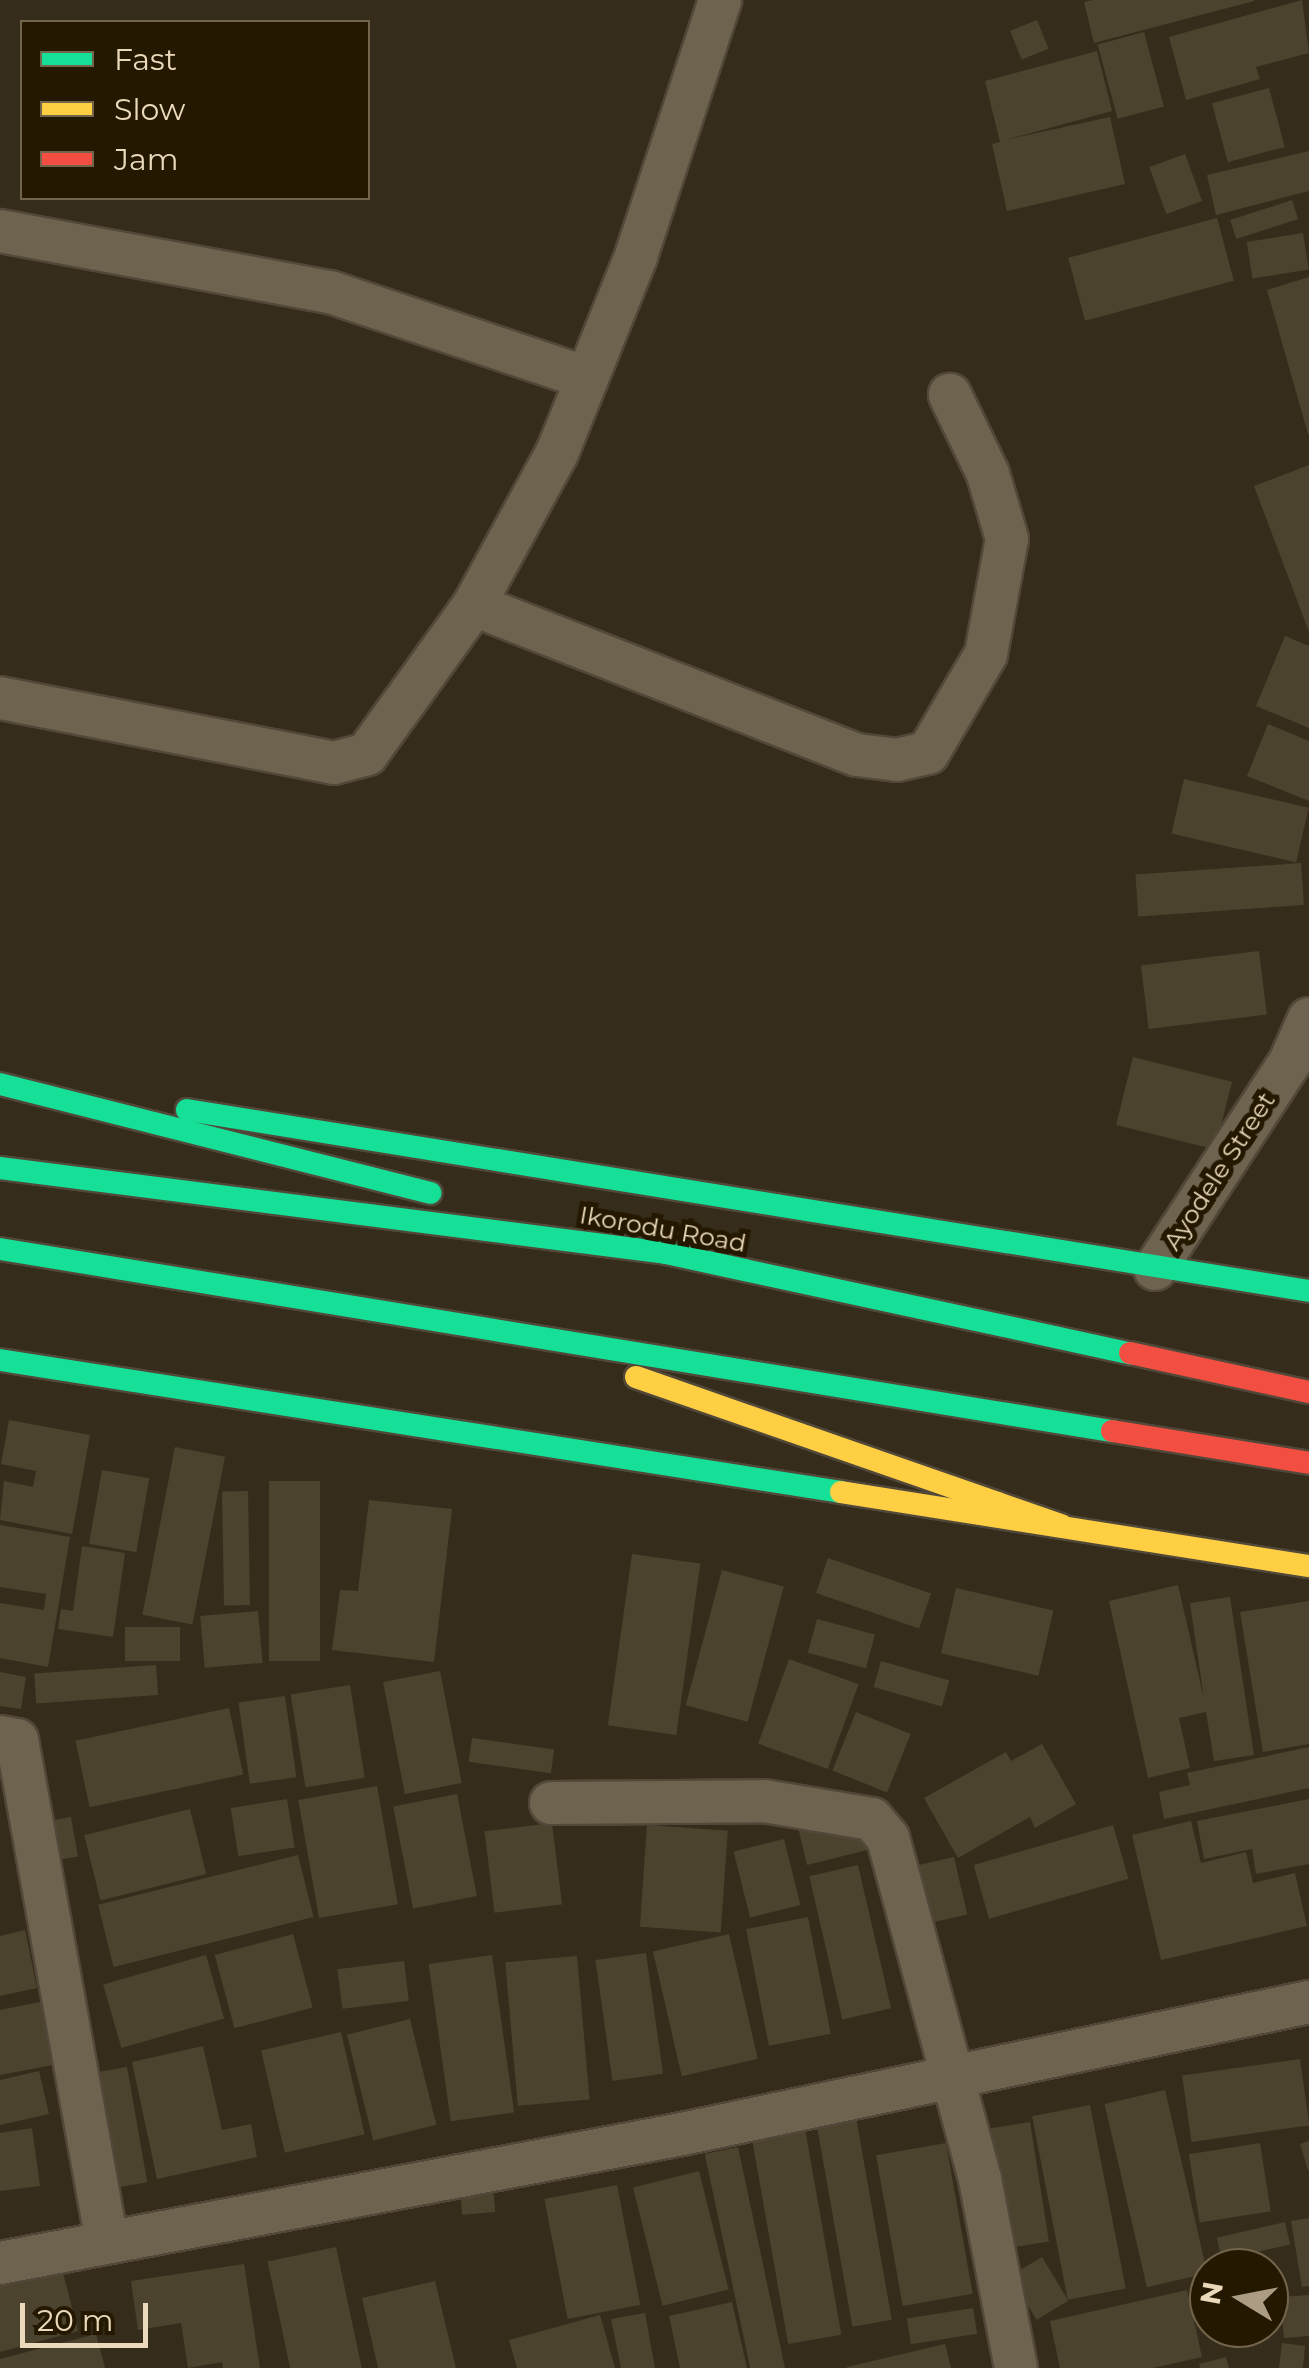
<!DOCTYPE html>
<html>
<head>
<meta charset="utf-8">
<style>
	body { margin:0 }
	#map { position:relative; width:1309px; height:2368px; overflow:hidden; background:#352c1b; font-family:Montserrat,sans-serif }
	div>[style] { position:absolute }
	.building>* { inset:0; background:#4c432e; transform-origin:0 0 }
	.roads { filter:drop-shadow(2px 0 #514839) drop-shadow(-2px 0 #514839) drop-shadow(0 2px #514839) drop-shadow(0 -2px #514839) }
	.street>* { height:42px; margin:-21px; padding:0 21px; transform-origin:21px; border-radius:21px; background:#6d634f }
	.fast>* { height:22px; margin:-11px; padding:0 11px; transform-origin:11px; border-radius:11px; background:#16e098 }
	.slow>* { height:22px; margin:-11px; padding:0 11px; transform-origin:11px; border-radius:11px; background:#ffcf43 }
	.jam>* { height:22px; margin:-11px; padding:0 11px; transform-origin:11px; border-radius:11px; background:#f24e42 }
	span { translate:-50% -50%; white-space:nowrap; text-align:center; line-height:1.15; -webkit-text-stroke:10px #241801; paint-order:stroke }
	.street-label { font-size:25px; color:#ead9bb }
	.legend { position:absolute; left:20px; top:20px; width:350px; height:180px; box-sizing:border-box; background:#241801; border:2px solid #73654b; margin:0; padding:12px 18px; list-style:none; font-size:30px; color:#ead9bb }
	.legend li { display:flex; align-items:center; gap:20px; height:50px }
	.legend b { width:50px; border:2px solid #73654b }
	.north { position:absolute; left:1189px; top:2248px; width:100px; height:100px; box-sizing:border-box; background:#241801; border:2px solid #73654b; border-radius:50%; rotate:280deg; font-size:28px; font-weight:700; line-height:40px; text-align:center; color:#ead9bb }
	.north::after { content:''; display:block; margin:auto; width:35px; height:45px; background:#ab9c83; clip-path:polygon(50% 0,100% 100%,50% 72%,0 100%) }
	.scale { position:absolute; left:20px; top:2303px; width:128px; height:45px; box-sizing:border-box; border:5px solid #ead9bb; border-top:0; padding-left:12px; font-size:30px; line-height:35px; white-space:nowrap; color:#ead9bb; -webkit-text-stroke:8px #241801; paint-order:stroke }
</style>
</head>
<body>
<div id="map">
	<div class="building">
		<i style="clip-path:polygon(1093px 0,1254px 0,1254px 1px,1094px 43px,1084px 2px)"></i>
		<i style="clip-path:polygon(1302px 0,1309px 53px,1256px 67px,1260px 79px,1186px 100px,1169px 37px)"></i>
		<i style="left:1037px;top:20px;width:31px;height:29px;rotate:68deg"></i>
		<i style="left:1144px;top:32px;width:77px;height:48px;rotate:75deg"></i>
		<i style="clip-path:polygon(1097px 51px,1112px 111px,1005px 140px,1110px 117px,1125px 184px,1007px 211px,992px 144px,1000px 142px,985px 81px)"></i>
		<i style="left:1269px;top:88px;width:61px;height:59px;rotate:75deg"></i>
		<i style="clip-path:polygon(1309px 151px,1309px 191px,1216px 215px,1207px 175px)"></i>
		<i style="left:1185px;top:154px;width:50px;height:38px;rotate:70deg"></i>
		<i style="left:1292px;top:200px;width:20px;height:65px;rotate:72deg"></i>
		<i style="left:1217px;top:218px;width:65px;height:154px;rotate:75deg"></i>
		<i style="left:1303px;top:233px;width:37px;height:57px;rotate:81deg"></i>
		<i style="clip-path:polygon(1309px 277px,1309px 434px,1308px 434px,1267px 290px)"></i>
		<i style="clip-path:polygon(1309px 465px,1309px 632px,1254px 486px)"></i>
		<i style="clip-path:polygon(1285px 636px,1309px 646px,1309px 728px,1256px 706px)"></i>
		<i style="clip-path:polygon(1268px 724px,1309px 741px,1309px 801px,1247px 776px)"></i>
		<i style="left:1184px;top:779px;width:128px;height:56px;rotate:13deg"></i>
		<i style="left:1301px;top:863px;width:42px;height:166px;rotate:86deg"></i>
		<i style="left:1259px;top:951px;width:64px;height:119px;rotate:83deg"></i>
		<i style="left:1133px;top:1057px;width:102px;height:70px;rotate:14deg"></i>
		<i style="clip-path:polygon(9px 1420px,90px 1435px,72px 1534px,0 1520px,4px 1481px,33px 1487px,36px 1471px,1px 1464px)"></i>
		<i style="left:175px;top:1447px;width:51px;height:171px;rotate:11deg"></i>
		<i style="left:102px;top:1470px;width:48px;height:75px;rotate:10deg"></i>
		<i style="left:269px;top:1481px;width:51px;height:180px"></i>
		<i style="left:248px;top:1491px;width:114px;height:26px;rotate:89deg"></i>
		<i style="clip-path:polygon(369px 1500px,452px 1509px,434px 1662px,332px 1650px,340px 1590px,358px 1591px)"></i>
		<i style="clip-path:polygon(0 1525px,70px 1537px,48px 1667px,0 1658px,0 1603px,44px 1610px,46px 1594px,0 1587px)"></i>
		<i style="clip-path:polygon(82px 1546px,125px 1553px,113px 1637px,58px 1629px,61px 1609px,73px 1611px)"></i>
		<i style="left:632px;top:1554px;width:69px;height:173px;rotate:8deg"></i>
		<i style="left:828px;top:1558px;width:109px;height:37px;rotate:19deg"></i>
		<i style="left:722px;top:1570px;width:64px;height:140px;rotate:15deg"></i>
		<i style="clip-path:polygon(1178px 1585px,1204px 1699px,1190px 1603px,1230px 1597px,1254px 1755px,1214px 1761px,1206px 1712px,1179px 1718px,1190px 1768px,1148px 1778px,1109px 1601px)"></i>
		<i style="left:956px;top:1588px;width:100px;height:67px;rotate:13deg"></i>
		<i style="clip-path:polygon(1309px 1601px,1309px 1744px,1263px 1752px,1240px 1612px)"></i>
		<i style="left:258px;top:1611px;width:52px;height:58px;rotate:85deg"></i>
		<i style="left:817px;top:1619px;width:60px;height:35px;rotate:15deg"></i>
		<i style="left:125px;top:1627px;width:55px;height:34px"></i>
		<i style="left:789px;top:1659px;width:74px;height:90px;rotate:20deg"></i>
		<i style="left:881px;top:1661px;width:71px;height:27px;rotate:16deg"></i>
		<i style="left:156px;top:1665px;width:30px;height:122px;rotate:86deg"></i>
		<i style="left:440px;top:1671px;width:114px;height:58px;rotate:79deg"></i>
		<i style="clip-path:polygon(0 1672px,26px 1677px,21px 1709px,0 1706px)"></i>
		<i style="left:350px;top:1685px;width:94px;height:60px;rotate:81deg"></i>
		<i style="left:285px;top:1696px;width:82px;height:47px;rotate:82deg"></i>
		<i style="left:229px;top:1708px;width:68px;height:157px;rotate:78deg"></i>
		<i style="left:856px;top:1712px;width:59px;height:63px;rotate:22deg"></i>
		<i style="left:472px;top:1738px;width:83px;height:24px;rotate:8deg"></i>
		<i style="clip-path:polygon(1042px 1744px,1076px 1804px,1035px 1828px,1030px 1817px,958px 1858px,924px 1798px,1006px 1752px,1011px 1761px)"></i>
		<i style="clip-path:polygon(1309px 1747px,1309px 1788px,1164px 1819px,1159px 1792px,1190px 1785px,1187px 1773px)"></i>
		<i style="left:377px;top:1786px;width:120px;height:80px;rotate:80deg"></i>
		<i style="left:457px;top:1794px;width:104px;height:65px;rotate:79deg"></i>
		<i style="left:287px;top:1799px;width:49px;height:57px;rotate:81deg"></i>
		<i style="clip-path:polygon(1309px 1799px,1309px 1864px,1256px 1874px,1252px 1849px,1204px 1859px,1197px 1821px)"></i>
		<i style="left:190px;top:1809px;width:67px;height:109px;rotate:76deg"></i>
		<i style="left:71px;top:1817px;width:40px;height:23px;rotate:80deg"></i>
		<i style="clip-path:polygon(796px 1819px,854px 1831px,871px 1849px,807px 1865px)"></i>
		<i style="clip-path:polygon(1191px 1821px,1201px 1863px,1246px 1852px,1253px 1883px,1295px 1873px,1307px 1926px,1161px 1960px,1132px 1835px)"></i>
		<i style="left:552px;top:1823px;width:82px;height:68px;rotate:83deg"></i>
		<i style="left:647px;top:1825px;width:81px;height:102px;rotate:4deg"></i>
		<i style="left:1113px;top:1825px;width:56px;height:145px;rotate:74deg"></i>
		<i style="left:784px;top:1839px;width:68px;height:52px;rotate:76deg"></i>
		<i style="left:298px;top:1855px;width:64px;height:206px;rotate:76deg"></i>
		<i style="left:954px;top:1857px;width:59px;height:37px;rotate:77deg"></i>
		<i style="left:858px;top:1865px;width:147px;height:50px;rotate:77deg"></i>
		<i style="left:808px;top:1917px;width:119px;height:63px;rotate:79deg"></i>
		<i style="clip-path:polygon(25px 1930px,37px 1988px,0 1996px,0 1936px)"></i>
		<i style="left:293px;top:1934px;width:76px;height:81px;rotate:75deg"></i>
		<i style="left:729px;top:1934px;width:128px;height:78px;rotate:77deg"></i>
		<i style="left:646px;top:1953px;width:122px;height:51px;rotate:82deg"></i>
		<i style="left:206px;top:1955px;width:66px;height:107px;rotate:74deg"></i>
		<i style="left:492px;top:1955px;width:159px;height:64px;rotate:82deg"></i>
		<i style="left:577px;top:1956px;width:144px;height:72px;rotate:85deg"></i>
		<i style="left:404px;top:1961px;width:40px;height:67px;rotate:83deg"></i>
		<i style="clip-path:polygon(45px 2001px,58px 2064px,0 2075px,0 2010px)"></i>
		<i style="left:410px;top:2019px;width:109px;height:65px;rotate:76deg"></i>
		<i style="left:341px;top:2032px;width:105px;height:82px;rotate:77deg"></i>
		<i style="clip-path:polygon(203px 2046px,222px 2130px,251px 2124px,257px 2157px,157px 2179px,132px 2062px)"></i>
		<i style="left:1300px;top:2059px;width:67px;height:119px;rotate:82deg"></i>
		<i style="left:127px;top:2067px;width:117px;height:29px;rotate:80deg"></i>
		<i style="clip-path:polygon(39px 2071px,49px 2114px,0 2125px,0 2080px)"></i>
		<i style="left:1165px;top:2090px;width:188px;height:62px;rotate:77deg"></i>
		<i style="left:1090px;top:2105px;width:187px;height:59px;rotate:79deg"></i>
		<i style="left:856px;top:2117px;width:206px;height:40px;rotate:80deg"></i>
		<i style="left:1030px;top:2122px;width:121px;height:46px;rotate:81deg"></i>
		<i style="left:804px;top:2123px;width:215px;height:54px;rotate:80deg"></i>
		<i style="clip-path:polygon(32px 2128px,40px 2186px,0 2191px,0 2133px)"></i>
		<i style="clip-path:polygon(1309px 2141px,1309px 2170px,1308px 2170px,1300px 2144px)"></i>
		<i style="left:946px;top:2143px;width:153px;height:71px;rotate:80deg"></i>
		<i style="left:1260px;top:2143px;width:69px;height:72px;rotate:81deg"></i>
		<i style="left:738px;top:2147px;width:226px;height:34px;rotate:78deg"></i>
		<i style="left:699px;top:2171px;width:122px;height:68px;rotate:76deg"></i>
		<i style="left:617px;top:2185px;width:122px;height:74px;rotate:79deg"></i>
		<i style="left:493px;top:2187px;width:25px;height:33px;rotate:85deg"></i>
		<i style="clip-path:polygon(1309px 2218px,1309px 2286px,1302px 2287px,1291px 2221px)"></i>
		<i style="left:1285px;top:2222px;width:23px;height:70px;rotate:77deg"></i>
		<i style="left:336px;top:2247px;width:124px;height:70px;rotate:78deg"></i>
		<i style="left:1042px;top:2257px;width:51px;height:37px;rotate:59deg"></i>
		<i style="clip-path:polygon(60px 2261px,78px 2331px,0 2352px,0 2277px)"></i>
		<i style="clip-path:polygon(244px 2264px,260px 2368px,223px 2368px,222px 2362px,188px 2368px,181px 2323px,138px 2330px,131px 2281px)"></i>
		<i style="clip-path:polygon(435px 2281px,456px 2368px,378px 2368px,362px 2298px)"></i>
		<i style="clip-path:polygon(1187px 2290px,1202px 2357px,1153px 2368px,1060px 2368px,1050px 2321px)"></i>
		<i style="clip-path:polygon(1309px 2295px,1309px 2336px,1284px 2338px,1280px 2297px)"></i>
		<i style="clip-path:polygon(732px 2302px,747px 2368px,680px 2368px,669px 2316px)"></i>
		<i style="left:973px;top:2308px;width:26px;height:67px;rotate:81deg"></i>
		<i style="clip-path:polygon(645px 2313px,655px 2368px,621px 2368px,611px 2319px)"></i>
		<i style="clip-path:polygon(600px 2315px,615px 2368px,517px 2368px,509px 2340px)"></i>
		<i style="clip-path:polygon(96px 2334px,105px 2368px,0 2368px,0 2359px)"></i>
		<i style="clip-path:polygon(1282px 2343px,1305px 2346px,1303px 2368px,1279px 2368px)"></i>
		<i style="clip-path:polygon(945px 2344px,951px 2368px,847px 2368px,847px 2367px)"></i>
		<i style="clip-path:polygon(1226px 2357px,1229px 2368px,1200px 2368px,1199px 2364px)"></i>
	</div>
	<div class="roads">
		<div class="street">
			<i style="left:0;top:231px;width:336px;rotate:10.5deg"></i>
			<i style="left:330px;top:292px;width:271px;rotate:18.5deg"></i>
			<i style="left:474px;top:605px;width:411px;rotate:21.4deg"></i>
			<i style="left:857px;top:755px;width:40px;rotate:7.1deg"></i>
			<i style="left:897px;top:760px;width:32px;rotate:-13deg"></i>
			<i style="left:928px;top:753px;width:115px;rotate:-59.6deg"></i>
			<i style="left:986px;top:654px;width:117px;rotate:-79.7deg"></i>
			<i style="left:1007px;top:539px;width:68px;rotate:-106.3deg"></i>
			<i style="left:988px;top:474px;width:88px;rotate:-115.7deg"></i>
			<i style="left:0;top:698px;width:340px;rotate:11deg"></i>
			<i style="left:334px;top:763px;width:34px;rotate:-15deg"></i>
			<i style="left:367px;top:754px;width:183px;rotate:-54.3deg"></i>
			<i style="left:474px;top:605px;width:173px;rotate:-61.4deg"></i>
			<i style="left:557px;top:453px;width:212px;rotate:-68.1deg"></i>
			<i style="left:636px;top:256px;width:269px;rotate:-71.8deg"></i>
			<i style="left:1155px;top:1269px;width:247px;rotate:-56.9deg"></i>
			<i style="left:1290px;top:1062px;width:47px;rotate:-66.2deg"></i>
			<i style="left:0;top:1737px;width:17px;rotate:10deg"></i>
			<i style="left:17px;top:1740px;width:510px;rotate:79.84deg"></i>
			<i style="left:551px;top:1803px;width:213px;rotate:-0.5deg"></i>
			<i style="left:764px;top:1801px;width:109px;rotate:9.5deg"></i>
			<i style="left:872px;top:1819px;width:25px;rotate:50deg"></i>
			<i style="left:888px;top:1838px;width:353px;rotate:74.9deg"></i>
			<i style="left:980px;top:2179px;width:192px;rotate:79.2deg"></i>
			<i style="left:0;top:2263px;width:694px;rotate:-10.71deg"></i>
			<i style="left:682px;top:2134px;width:641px;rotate:-11.89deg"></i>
		</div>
		<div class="fast">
			<i style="left:0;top:1084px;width:444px;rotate:14.2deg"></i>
			<i style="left:187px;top:1110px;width:1137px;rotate:9.16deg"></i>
			<i style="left:0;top:1168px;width:671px;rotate:7.27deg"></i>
			<i style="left:666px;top:1253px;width:475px;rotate:12.2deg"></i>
			<i style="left:0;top:1249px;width:1127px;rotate:9.3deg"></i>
			<i style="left:0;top:1360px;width:851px;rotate:8.92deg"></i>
		</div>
		<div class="slow">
			<i style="left:636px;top:1377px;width:451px;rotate:19.2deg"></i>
			<i style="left:841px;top:1492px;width:474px;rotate:9deg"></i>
		</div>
		<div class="jam">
			<i style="left:1130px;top:1353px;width:183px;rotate:12.3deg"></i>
			<i style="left:1112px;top:1431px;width:200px;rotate:9.2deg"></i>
		</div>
	</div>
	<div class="street-label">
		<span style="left:1219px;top:1171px;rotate:-57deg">Ayodele Street</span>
		<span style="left:663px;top:1229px;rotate:10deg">Ikorodu Road</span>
	</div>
	<ul class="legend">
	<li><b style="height:12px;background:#16e098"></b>Fast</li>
	<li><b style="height:12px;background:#ffcf43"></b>Slow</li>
	<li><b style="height:12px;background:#f24e42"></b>Jam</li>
	</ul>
	<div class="north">N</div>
	<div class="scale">20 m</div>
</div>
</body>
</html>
